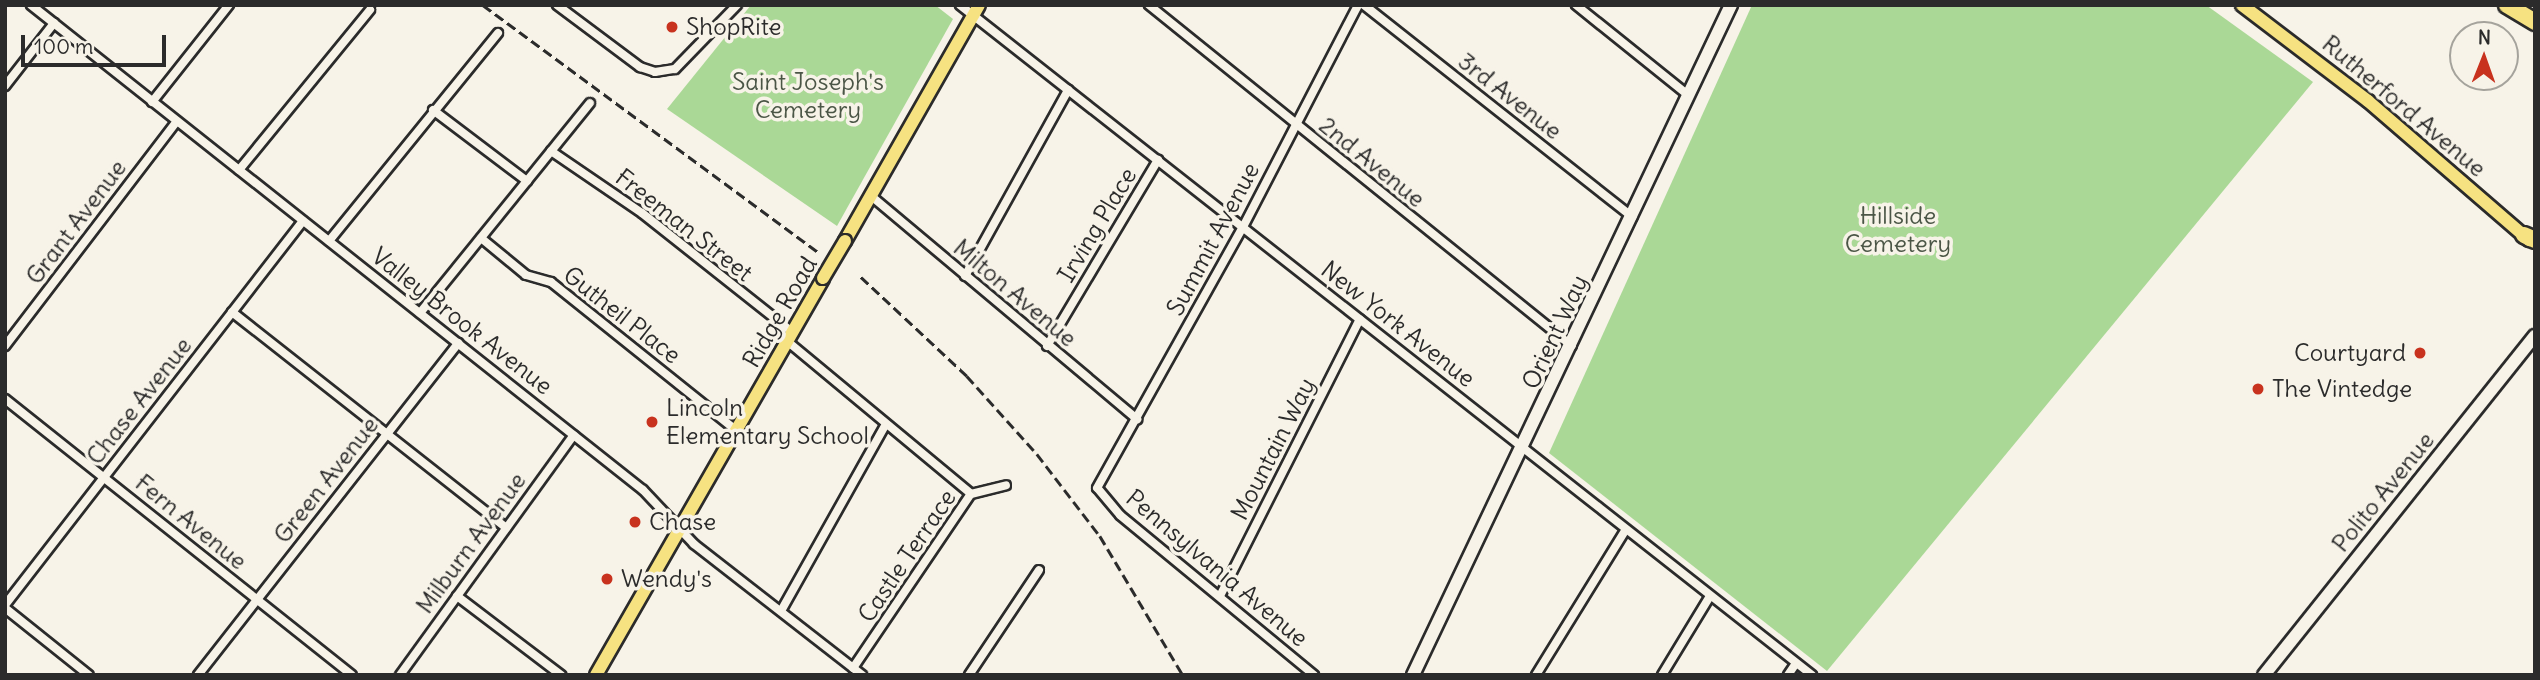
<!DOCTYPE html>
<html>
<head>
<meta charset="utf-8">
<style>
	body { margin:0 }
	#map { position:relative; width:2540px; height:680px; overflow:hidden; background:#f7f3e8; font-family:Delius,sans-serif }
	div>[style] { position:absolute }
	.green>* { inset:0; background:#aad896 }
	.roads { filter:drop-shadow(2px 0 #2b2b2b) drop-shadow(-2px 0 #2b2b2b) drop-shadow(0 2px #2b2b2b) drop-shadow(0 -2px #2b2b2b) }
	.street>* { height:8px; margin:-4px; padding:0 4px; transform-origin:4px; border-radius:4px; background:#f7f3e8 }
	.secondary>* { height:12px; margin:-6px; padding:0 6px; transform-origin:6px; border-radius:6px; background:#f7f3e8 }
	.primary>* { height:12px; margin:-6px; padding:0 6px; transform-origin:6px; border-radius:6px; background:#f6e281 }
	.highway>* { height:16px; margin:-8px; padding:0 8px; transform-origin:8px; border-radius:8px; background:#f6e281 }
	.rail>* { height:2.5px; margin-top:-1.25px; transform-origin:0; background:repeating-linear-gradient(90deg,#2b2b2b 0 10px,transparent 0 15px) }
	.bridges { filter:drop-shadow(2px 0 #2b2b2b) drop-shadow(-2px 0 #2b2b2b) drop-shadow(0 2px #2b2b2b) drop-shadow(0 -2px #2b2b2b) }
	.primary-bridge>* { height:12px; margin:-6px; padding:0 6px; transform-origin:6px; border-radius:6px; background:#f6e281 }
	.dots>* { width:19px; height:19px; translate:-50% -50%; box-sizing:border-box; border:4px solid #f7f3e8; border-radius:50% }
	span { translate:-50% -50%; white-space:nowrap; text-align:center; line-height:1.15; -webkit-text-stroke:7px #f7f3e8; paint-order:stroke }
	.poi-label { font-size:24px; color:#2b2b2b }
	.left { translate:0 -50%; text-align:left }
	.right { translate:-100% -50%; text-align:right }
	.park-label { font-size:24px; color:#4b5646 }
	.street-label { font-size:24px; color:#2b2b2b }
	.frame { position:absolute; inset:0; border:7px solid #2b2b2b; pointer-events:none }
	.north { position:absolute; left:2449px; top:21px; width:70px; height:70px; box-sizing:border-box; background:#f7f3e8; border:2px solid #a5a39c; border-radius:50%; rotate:1deg; font-size:19px; font-weight:700; line-height:28px; text-align:center; color:#2b2b2b }
	.north::after { content:''; display:block; margin:auto; width:24px; height:32px; background:#c8321e; clip-path:polygon(50% 0,100% 100%,50% 72%,0 100%) }
	.scale { position:absolute; left:21px; top:35px; width:145px; height:32px; box-sizing:border-box; border:4px solid #2b2b2b; border-top:0; padding-left:9px; font-size:21px; line-height:24px; white-space:nowrap; color:#2b2b2b; -webkit-text-stroke:5px #f7f3e8; paint-order:stroke }
</style>
</head>
<body>
<div id="map">
	<div class="green">
		<i style="clip-path:polygon(751px 5px,935px 5px,953px 19px,837px 226px,667px 109px)"></i>
		<i style="clip-path:polygon(1752px 5px,2206px 5px,2313px 82px,1827px 671px,1549px 453px)"></i>
	</div>
	<div class="roads">
		<div class="street">
			<i style="left:31px;top:5px;width:781px;rotate:38.4deg"></i>
			<i style="left:643px;top:490px;width:74px;rotate:46.6deg"></i>
			<i style="left:694px;top:544px;width:213px;rotate:37.9deg"></i>
			<i style="left:557px;top:5px;width:104px;rotate:36.8deg"></i>
			<i style="left:640px;top:67px;width:16px;rotate:18deg"></i>
			<i style="left:655px;top:72px;width:20px;rotate:-9deg"></i>
			<i style="left:675px;top:69px;width:89px;rotate:-45.9deg"></i>
			<i style="left:960px;top:5px;width:1084px;rotate:38.18deg"></i>
			<i style="left:1149px;top:5px;width:543px;rotate:38.87deg"></i>
			<i style="left:1364px;top:5px;width:342px;rotate:38.3deg"></i>
			<i style="left:1576px;top:5px;width:144px;rotate:38.8deg"></i>
			<i style="left:5px;top:86px;width:80px;rotate:-52.1deg"></i>
			<i style="left:152px;top:102px;width:124px;rotate:-51.6deg"></i>
			<i style="left:433px;top:110px;width:118px;rotate:37.1deg"></i>
			<i style="left:551px;top:151px;width:110px;rotate:34.3deg"></i>
			<i style="left:642px;top:213px;width:191px;rotate:38.4deg"></i>
			<i style="left:239px;top:170px;width:207px;rotate:-50.7deg"></i>
			<i style="left:870px;top:195px;width:349px;rotate:40deg"></i>
			<i style="left:481px;top:238px;width:58px;rotate:39.4deg"></i>
			<i style="left:526px;top:275px;width:26px;rotate:16deg"></i>
			<i style="left:551px;top:282px;width:237px;rotate:38.7deg"></i>
			<i style="left:329px;top:241px;width:268px;rotate:-50.9deg"></i>
			<i style="left:965px;top:276px;width:213px;rotate:-61deg"></i>
			<i style="left:232px;top:312px;width:349px;rotate:38.2deg"></i>
			<i style="left:420px;top:313px;width:270px;rotate:-51deg"></i>
			<i style="left:787px;top:341px;width:239px;rotate:39.7deg"></i>
			<i style="left:5px;top:346px;width:283px;rotate:-52.6deg"></i>
			<i style="left:1047px;top:346px;width:217px;rotate:-59.2deg"></i>
			<i style="left:5px;top:399px;width:443px;rotate:38.5deg"></i>
			<i style="left:457px;top:596px;width:131px;rotate:37.2deg"></i>
			<i style="left:1220px;top:596px;width:310px;rotate:-63.2deg"></i>
			<i style="left:5px;top:605px;width:486px;rotate:-52.2deg"></i>
			<i style="left:5px;top:608px;width:107px;rotate:38.6deg"></i>
			<i style="left:781px;top:611px;width:214px;rotate:-60.7deg"></i>
			<i style="left:853px;top:668px;width:210px;rotate:-55.9deg"></i>
			<i style="left:971px;top:494px;width:36px;rotate:-14deg"></i>
			<i style="left:198px;top:675px;width:422px;rotate:-51.9deg"></i>
			<i style="left:400px;top:675px;width:296px;rotate:-54.1deg"></i>
			<i style="left:969px;top:675px;width:126px;rotate:-56.3deg"></i>
			<i style="left:1314px;top:675px;width:251px;rotate:-140.5deg"></i>
			<i style="left:1120px;top:515px;width:35px;rotate:-130deg"></i>
			<i style="left:1097px;top:488px;width:299px;rotate:-60.8deg"></i>
			<i style="left:1243px;top:227px;width:250px;rotate:-62.6deg"></i>
			<i style="left:1536px;top:675px;width:169px;rotate:-58.3deg"></i>
			<i style="left:1662px;top:675px;width:92px;rotate:-58.7deg"></i>
			<i style="left:1788px;top:675px;width:14px;rotate:-56deg"></i>
		</div>
		<div class="secondary">
			<i style="left:1413px;top:675px;width:742px;rotate:-64.61deg"></i>
			<i style="left:2264px;top:675px;width:434px;rotate:-51.4deg"></i>
		</div>
		<div class="primary">
			<i style="left:2242px;top:5px;width:158px;rotate:37.3deg"></i>
			<i style="left:2368px;top:101px;width:213px;rotate:40.8deg"></i>
			<i style="left:845px;top:241px;width:271px;rotate:-60.4deg"></i>
			<i style="left:596px;top:675px;width:457px;rotate:-60.2deg"></i>
		</div>
		<div class="highway">
			<i style="left:2507px;top:5px;width:33px;rotate:31deg"></i>
			<i style="left:2524px;top:235px;width:12px;rotate:24deg"></i>
		</div>
	</div>
	<div class="rail">
		<i style="left:483px;top:5px;width:418px;rotate:36.4deg"></i>
		<i style="left:861px;top:277px;width:145px;rotate:43deg"></i>
		<i style="left:967px;top:376px;width:105px;rotate:48.1deg"></i>
		<i style="left:1037px;top:454px;width:103px;rotate:52.5deg"></i>
		<i style="left:1100px;top:536px;width:162px;rotate:59.2deg"></i>
	</div>
	<div class="bridges">
		<div class="primary-bridge">
			<i style="left:823px;top:278px;width:43px;rotate:-59.3deg"></i>
		</div>
	</div>
	<div class="dots">
		<i style="left:672px;top:27px;background:#c8321e"></i>
		<i style="left:2420px;top:353px;background:#c8321e"></i>
		<i style="left:2258px;top:389px;background:#c8321e"></i>
		<i style="left:652px;top:422px;background:#c8321e"></i>
		<i style="left:635px;top:522px;background:#c8321e"></i>
		<i style="left:607px;top:579px;background:#c8321e"></i>
	</div>
	<div class="poi-label">
		<span class="left" style="left:686px;top:27px">ShopRite</span>
		<span class="right" style="left:2406px;top:353px">Courtyard</span>
		<span class="left" style="left:2272px;top:389px">The Vintedge</span>
		<span class="left" style="left:666px;top:422px">Lincoln<br>Elementary School</span>
		<span class="left" style="left:649px;top:522px">Chase</span>
		<span class="left" style="left:621px;top:579px">Wendy's</span>
	</div>
	<div class="park-label">
		<span style="left:808px;top:96px">Saint Joseph's<br>Cemetery</span>
		<span style="left:1898px;top:230px">Hillside<br>Cemetery</span>
	</div>
	<div class="street-label">
		<span style="left:1510px;top:96px;rotate:38deg">3rd Avenue</span>
		<span style="left:2404px;top:106px;rotate:40deg">Rutherford Avenue</span>
		<span style="left:1372px;top:162px;rotate:39deg">2nd Avenue</span>
		<span style="left:76px;top:222px;rotate:-53deg">Grant Avenue</span>
		<span style="left:684px;top:225px;rotate:38deg">Freeman Street</span>
		<span style="left:1097px;top:225px;rotate:-59deg">Irving Place</span>
		<span style="left:1213px;top:239px;rotate:-62deg">Summit Avenue</span>
		<span style="left:1015px;top:293px;rotate:40deg">Milton Avenue</span>
		<span style="left:780px;top:312px;rotate:-60deg">Ridge Road</span>
		<span style="left:622px;top:315px;rotate:38deg">Gutheil Place</span>
		<span style="left:462px;top:321px;rotate:38deg">Valley Brook Avenue</span>
		<span style="left:1398px;top:324px;rotate:38deg">New York Avenue</span>
		<span style="left:1555px;top:332px;rotate:-65deg">Orient Way</span>
		<span style="left:139px;top:401px;rotate:-52deg">Chase Avenue</span>
		<span style="left:1273px;top:449px;rotate:-63deg">Mountain Way</span>
		<span style="left:326px;top:480px;rotate:-52deg">Green Avenue</span>
		<span style="left:2383px;top:492px;rotate:-51deg">Polito Avenue</span>
		<span style="left:191px;top:522px;rotate:39deg">Fern Avenue</span>
		<span style="left:471px;top:543px;rotate:-54deg">Milburn Avenue</span>
		<span style="left:907px;top:556px;rotate:-56deg">Castle Terrace</span>
		<span style="left:1217px;top:568px;rotate:40deg">Pennsylvania Avenue</span>
	</div>
	<div class="frame"></div>
	<div class="north">N</div>
	<div class="scale">100 m</div>
</div>
</body>
</html>
